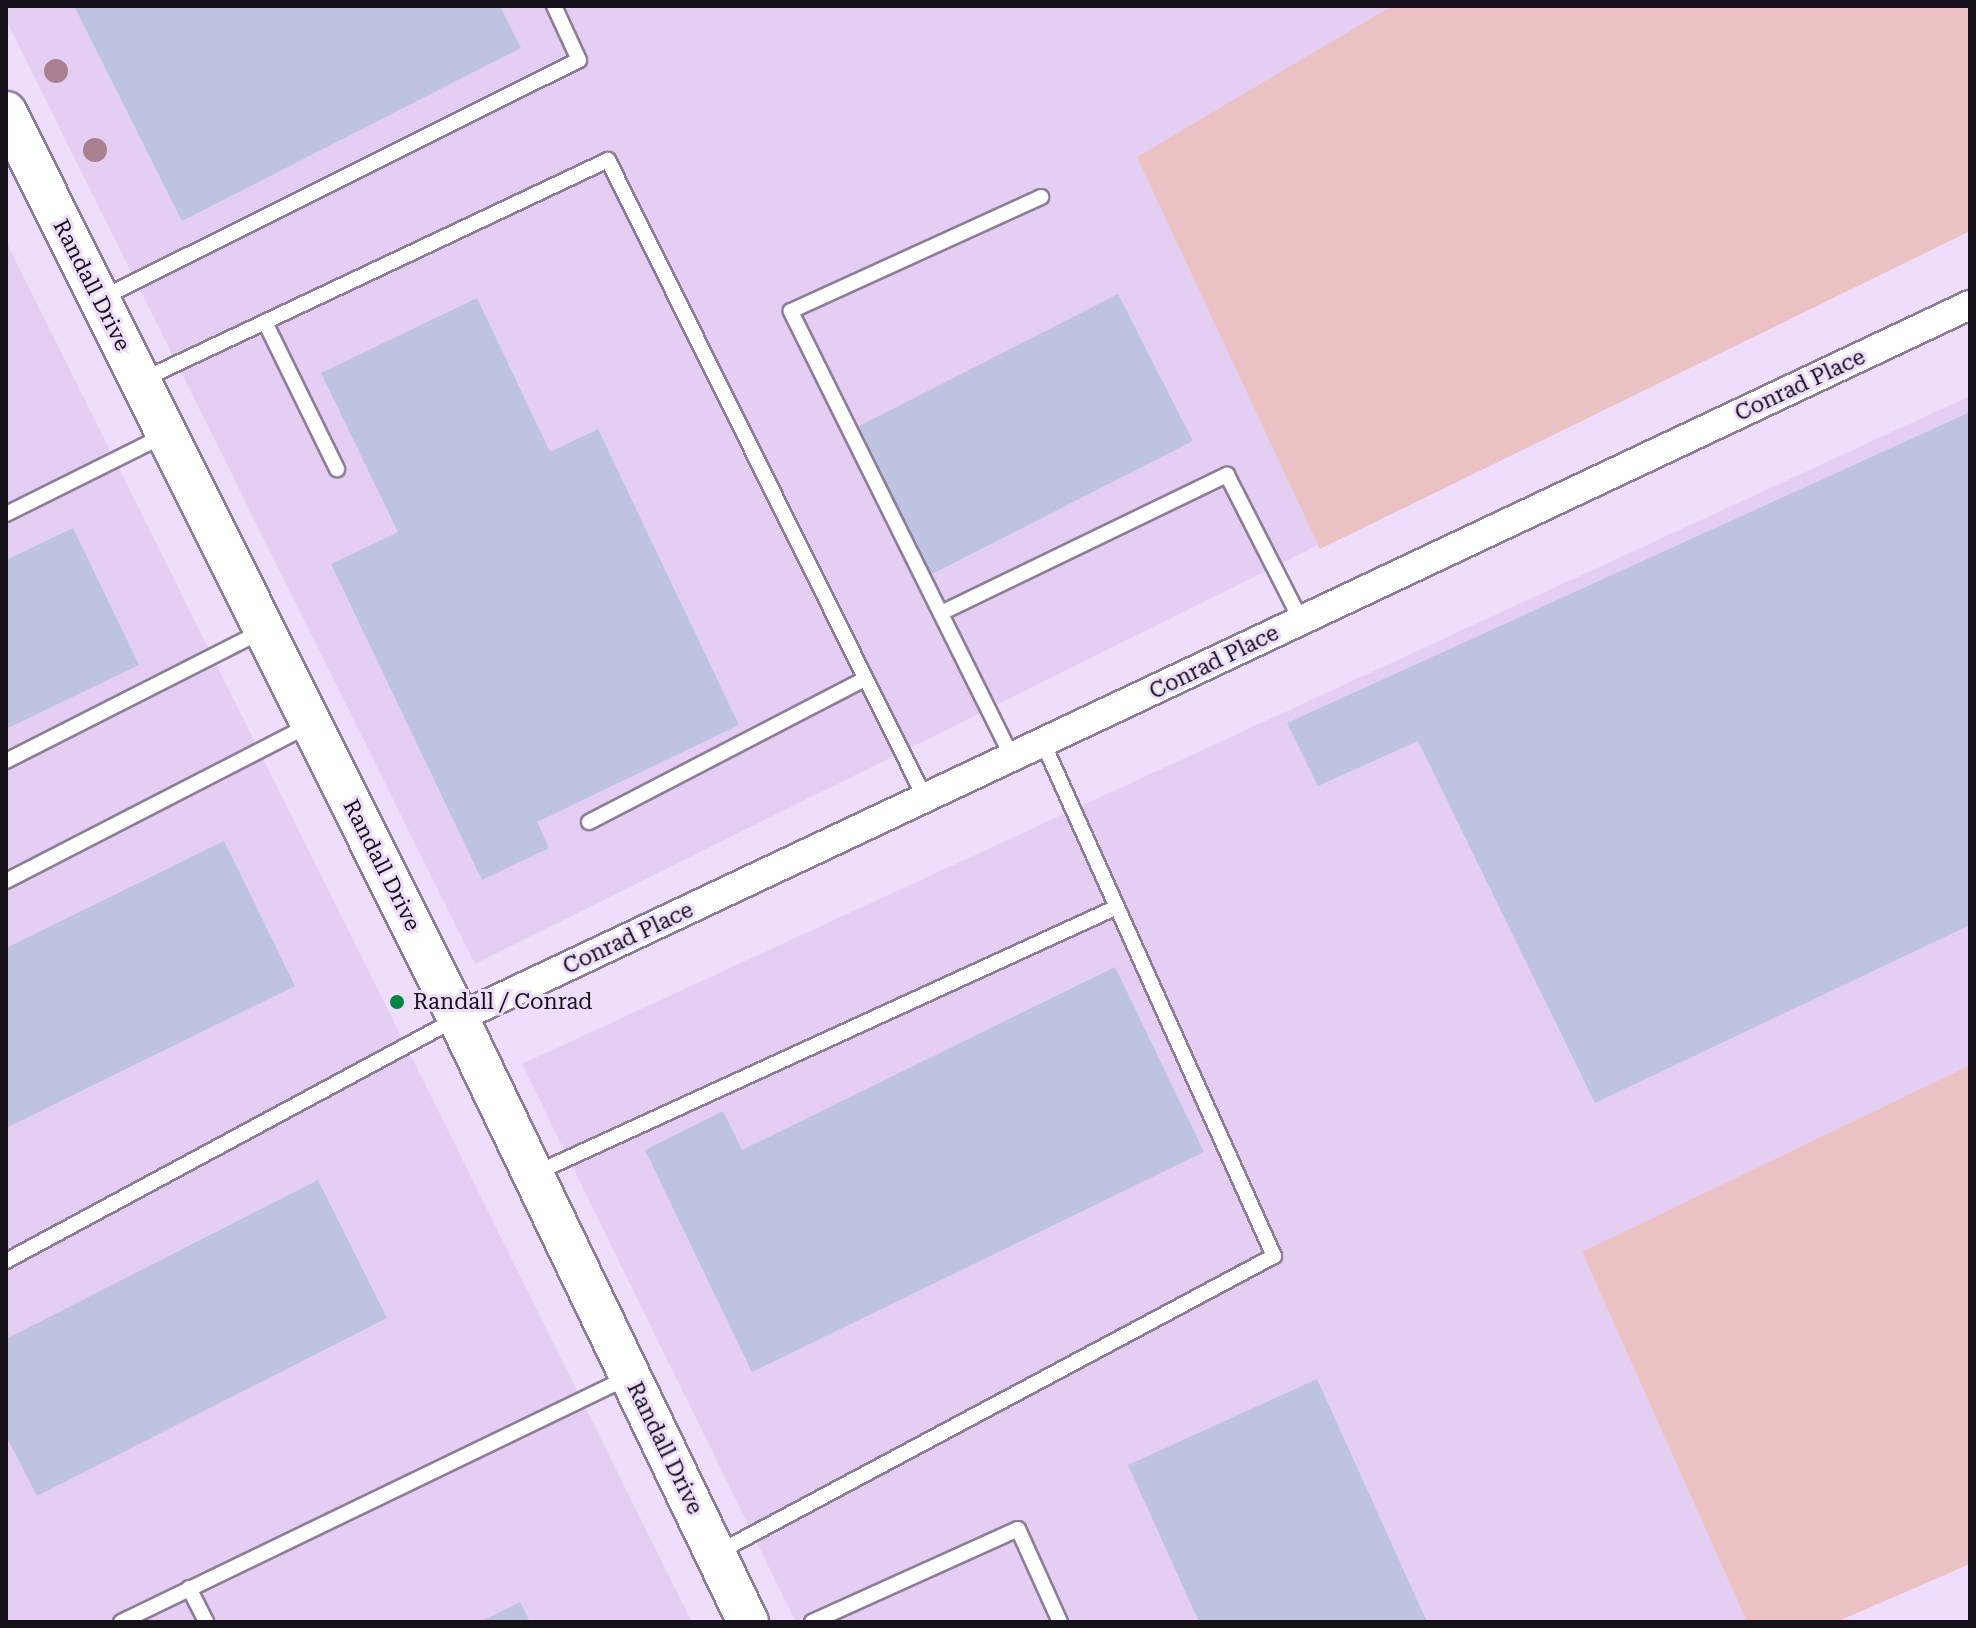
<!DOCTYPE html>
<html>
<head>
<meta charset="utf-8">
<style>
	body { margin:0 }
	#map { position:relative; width:1976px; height:1628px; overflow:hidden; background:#eeddfb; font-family:"Roboto Serif",serif }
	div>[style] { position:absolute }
	.built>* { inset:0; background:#e4cff3 }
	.green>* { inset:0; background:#ecc1c3 }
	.building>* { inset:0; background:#bec3e2; transform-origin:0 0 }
	.roads { filter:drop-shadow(2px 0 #8d7d98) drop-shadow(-2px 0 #8d7d98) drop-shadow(0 2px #8d7d98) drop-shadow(0 -2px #8d7d98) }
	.lane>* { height:14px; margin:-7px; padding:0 7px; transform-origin:7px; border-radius:7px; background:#fff }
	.street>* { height:28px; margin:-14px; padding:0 14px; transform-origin:14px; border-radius:14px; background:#fff }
	.secondary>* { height:40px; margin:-20px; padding:0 20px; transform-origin:20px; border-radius:20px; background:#fff }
	.trees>* { width:24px; height:24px; margin:-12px; border-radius:50%; background:#a88090 }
	.dots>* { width:22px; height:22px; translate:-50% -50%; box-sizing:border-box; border:4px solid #eeddfb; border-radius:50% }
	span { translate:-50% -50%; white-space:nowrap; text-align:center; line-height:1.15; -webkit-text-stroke:6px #eeddfb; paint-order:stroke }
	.street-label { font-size:22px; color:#16101a }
	.poi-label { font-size:22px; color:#16101a }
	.left { translate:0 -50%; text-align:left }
	.frame { position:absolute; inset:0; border:8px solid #16101a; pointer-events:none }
</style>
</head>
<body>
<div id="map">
	<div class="built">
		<i style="clip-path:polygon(6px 6px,1970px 6px,1970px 221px,475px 964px,6px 20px)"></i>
		<i style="clip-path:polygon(6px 241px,692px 1622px,6px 1622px)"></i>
		<i style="clip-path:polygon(1970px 396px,1970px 1065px,1582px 1252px,1747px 1622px,796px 1622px,522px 1064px)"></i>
	</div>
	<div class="green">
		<i style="clip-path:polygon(1392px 6px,1970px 6px,1970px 231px,1320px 549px,1137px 157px)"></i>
		<i style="clip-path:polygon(1970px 1065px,1970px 1564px,1836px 1622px,1747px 1622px,1582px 1252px)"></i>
	</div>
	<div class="building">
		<i style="clip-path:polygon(74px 6px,500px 6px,521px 48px,182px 221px)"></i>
		<i style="left:1118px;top:294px;width:165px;height:301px;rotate:63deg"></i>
		<i style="clip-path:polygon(477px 298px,550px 452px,598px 429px,739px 725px,537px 822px,549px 848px,482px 880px,331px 564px,398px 532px,321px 373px)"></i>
		<i style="clip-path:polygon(1970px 412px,1970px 925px,1595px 1103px,1418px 741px,1318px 786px,1287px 723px)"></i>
		<i style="clip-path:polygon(73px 528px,139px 665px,6px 729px,6px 560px)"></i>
		<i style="clip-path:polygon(224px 841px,295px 986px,6px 1128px,6px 948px)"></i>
		<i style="clip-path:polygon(1115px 967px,1204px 1152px,752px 1372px,645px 1150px,723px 1111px,742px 1150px)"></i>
		<i style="clip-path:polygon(318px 1180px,387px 1318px,37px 1496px,6px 1436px,6px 1339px)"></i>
		<i style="clip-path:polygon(1317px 1379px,1427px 1622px,1199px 1622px,1128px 1465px)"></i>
		<i style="clip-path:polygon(520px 1602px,530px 1622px,480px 1622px)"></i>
	</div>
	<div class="roads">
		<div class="lane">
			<i style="left:100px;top:299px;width:535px;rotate:-26.52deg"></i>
			<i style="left:579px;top:60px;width:60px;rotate:-114.8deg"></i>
			<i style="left:265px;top:322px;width:164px;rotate:63.9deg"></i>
			<i style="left:142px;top:380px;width:515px;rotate:-25.27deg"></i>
			<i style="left:608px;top:160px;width:712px;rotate:63.58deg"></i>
			<i style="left:6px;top:514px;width:175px;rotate:-26.4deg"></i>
			<i style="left:941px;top:613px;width:318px;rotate:-25.8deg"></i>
			<i style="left:1227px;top:475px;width:163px;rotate:63deg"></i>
			<i style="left:1012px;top:757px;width:498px;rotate:-116.4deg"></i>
			<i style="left:791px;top:311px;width:275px;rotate:-24.5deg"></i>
			<i style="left:6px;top:761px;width:289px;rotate:-26.9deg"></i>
			<i style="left:589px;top:822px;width:311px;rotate:-27.4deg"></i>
			<i style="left:6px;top:881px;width:339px;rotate:-27.2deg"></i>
			<i style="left:536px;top:1173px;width:639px;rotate:-24.6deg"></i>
			<i style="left:6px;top:1261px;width:511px;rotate:-28.27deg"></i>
			<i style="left:717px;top:1553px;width:631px;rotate:-28.07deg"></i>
			<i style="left:1274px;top:1256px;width:560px;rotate:-114.23deg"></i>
			<i style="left:189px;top:1588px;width:38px;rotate:63deg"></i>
			<i style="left:121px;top:1622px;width:564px;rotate:-25.75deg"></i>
			<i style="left:812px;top:1622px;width:226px;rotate:-24.3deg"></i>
			<i style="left:1018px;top:1529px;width:102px;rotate:65.7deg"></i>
		</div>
		<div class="street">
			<i style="left:458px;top:1018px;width:1672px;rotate:-25.25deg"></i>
		</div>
		<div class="secondary">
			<i style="left:6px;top:112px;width:1012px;rotate:63.49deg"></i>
			<i style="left:458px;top:1018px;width:670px;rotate:64.35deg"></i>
		</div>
	</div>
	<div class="trees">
		<i style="left:56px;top:71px"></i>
		<i style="left:95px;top:150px"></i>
	</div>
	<div class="dots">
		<i style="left:397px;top:1002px;background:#008642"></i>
	</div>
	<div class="street-label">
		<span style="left:92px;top:285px;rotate:63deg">Randall Drive</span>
		<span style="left:1800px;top:385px;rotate:-25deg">Conrad Place</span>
		<span style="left:1214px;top:662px;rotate:-26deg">Conrad Place</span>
		<span style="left:382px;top:865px;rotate:63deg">Randall Drive</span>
		<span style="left:628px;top:938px;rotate:-25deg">Conrad Place</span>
		<span style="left:665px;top:1448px;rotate:64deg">Randall Drive</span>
	</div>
	<div class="poi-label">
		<span class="left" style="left:413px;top:1002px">Randall / Conrad</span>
	</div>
	<div class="frame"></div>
</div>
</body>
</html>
